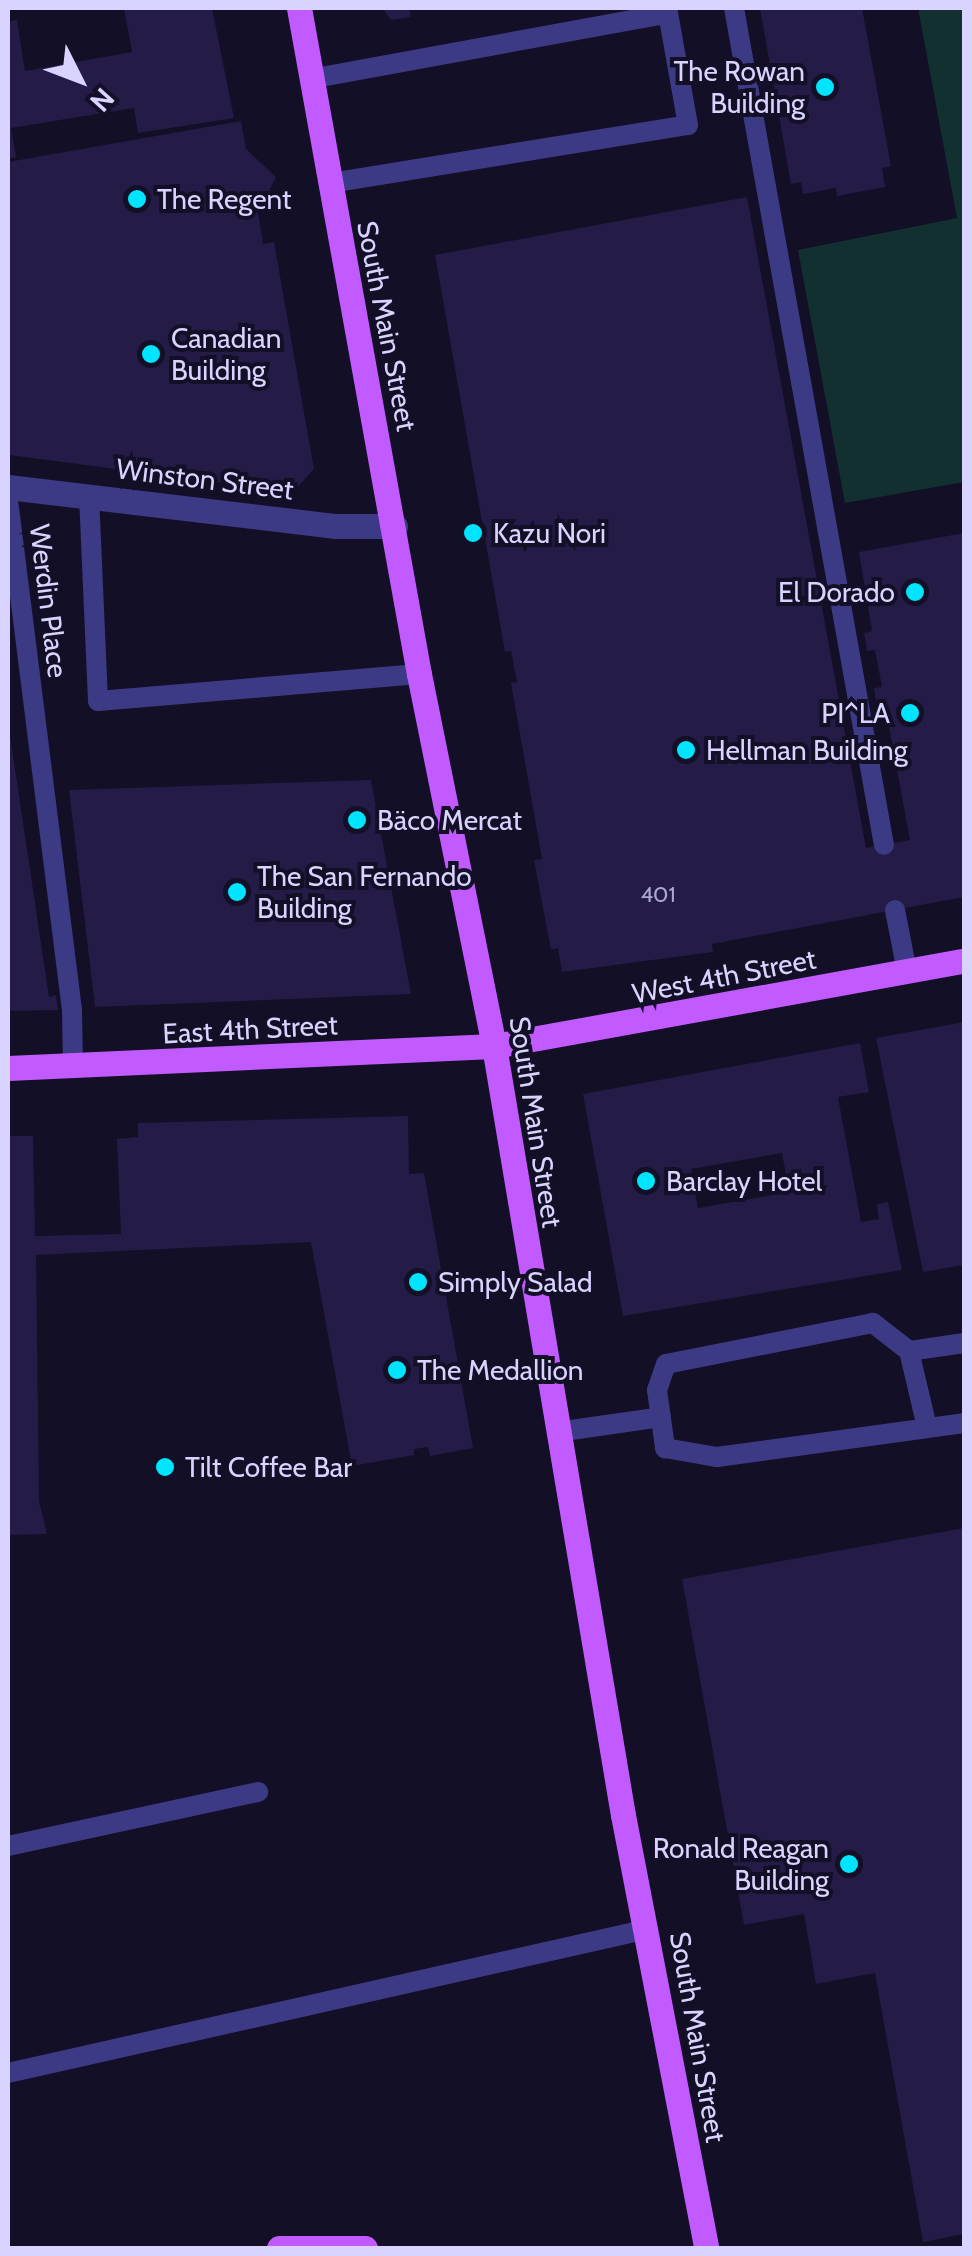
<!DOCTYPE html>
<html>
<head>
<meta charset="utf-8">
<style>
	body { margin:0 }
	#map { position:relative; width:972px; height:2256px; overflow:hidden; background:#130f26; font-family:Cabin,sans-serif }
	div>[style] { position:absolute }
	.green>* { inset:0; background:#12302f }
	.building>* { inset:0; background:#241b47 }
	.lane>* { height:20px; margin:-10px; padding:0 10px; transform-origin:10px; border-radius:10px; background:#3d3a85 }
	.street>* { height:25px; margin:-12.5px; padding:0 12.5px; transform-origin:12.5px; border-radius:12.5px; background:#3d3a85 }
	.primary>* { height:25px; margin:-12.5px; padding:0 12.5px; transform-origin:12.5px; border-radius:12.5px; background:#c25bff }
	.dots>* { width:28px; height:28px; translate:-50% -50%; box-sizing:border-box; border:5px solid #130f26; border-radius:50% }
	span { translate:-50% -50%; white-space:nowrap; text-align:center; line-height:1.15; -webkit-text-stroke:8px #130f26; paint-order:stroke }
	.number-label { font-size:22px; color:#aca6d1 }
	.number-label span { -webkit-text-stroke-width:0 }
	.poi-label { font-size:28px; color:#d9d4ff }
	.right { translate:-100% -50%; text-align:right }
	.left { translate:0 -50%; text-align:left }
	.street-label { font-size:28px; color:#d9d4ff }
	.frame { position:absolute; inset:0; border:10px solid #d9d4ff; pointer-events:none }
	.north { position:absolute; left:30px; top:30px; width:100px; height:100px; -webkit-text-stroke:8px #130f26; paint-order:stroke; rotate:132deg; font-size:28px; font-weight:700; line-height:40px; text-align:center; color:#d9d4ff }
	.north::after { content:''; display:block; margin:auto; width:35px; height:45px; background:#d9d4ff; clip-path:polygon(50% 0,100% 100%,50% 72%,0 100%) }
</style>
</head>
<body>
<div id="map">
	<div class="green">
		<i style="clip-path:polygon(918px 8px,964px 8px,964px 482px,845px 503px,798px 250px,957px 218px)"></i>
	</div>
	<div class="building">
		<i style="clip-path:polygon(124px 8px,212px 8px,234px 118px,138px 133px,134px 108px,11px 128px,16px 157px,8px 159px,8px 22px,17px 20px,25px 71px,132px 52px)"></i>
		<i style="clip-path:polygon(382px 8px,409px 8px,411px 17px,391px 20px)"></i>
		<i style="clip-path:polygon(760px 8px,862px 8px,891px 166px,882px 168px,885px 187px,837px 196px,836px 188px,803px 194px,801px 182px,791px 184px)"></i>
		<i style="clip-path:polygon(241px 121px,246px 149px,276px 177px,258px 213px,263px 244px,274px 242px,314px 469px,293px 492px,9px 455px,8px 162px)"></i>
		<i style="clip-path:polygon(747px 197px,866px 848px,910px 840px,885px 705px,877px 706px,874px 688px,882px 687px,875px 650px,867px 651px,864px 633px,872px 631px,859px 552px,964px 533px,964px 897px,712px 944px,713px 952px,562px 972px,558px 948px,551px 950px,534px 860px,542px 859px,511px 683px,517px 682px,511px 651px,505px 652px,435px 255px)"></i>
		<i style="clip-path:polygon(8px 722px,49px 997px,56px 995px,58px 1010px,8px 1011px)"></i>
		<i style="clip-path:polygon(371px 780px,411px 994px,95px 1007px,69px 790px)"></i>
		<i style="clip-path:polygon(964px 1022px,964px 1265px,923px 1272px,876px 1038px)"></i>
		<i style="clip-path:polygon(evenodd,860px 1043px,869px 1092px,838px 1097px,861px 1222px,879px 1219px,877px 1204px,888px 1202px,902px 1270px,623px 1316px,583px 1094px,860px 1043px,782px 1153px,789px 1192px,698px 1208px,691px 1169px,782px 1153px)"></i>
		<i style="clip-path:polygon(408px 1116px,409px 1174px,424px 1173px,473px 1448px,430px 1456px,428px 1447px,414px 1449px,414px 1455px,352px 1466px,311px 1242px,36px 1255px,39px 1501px,47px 1534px,8px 1535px,8px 1136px,33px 1136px,35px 1236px,121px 1234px,117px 1139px,138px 1137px,138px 1123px)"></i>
		<i style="clip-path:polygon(964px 1528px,964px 2234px,923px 2242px,875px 1973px,816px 1984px,804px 1914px,744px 1925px,682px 1579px)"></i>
	</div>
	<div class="lane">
		<i style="left:734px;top:8px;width:850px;rotate:79.84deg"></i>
		<i style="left:310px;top:79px;width:364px;rotate:-10.4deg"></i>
		<i style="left:668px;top:13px;width:114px;rotate:79.9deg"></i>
		<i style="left:688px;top:125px;width:363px;rotate:170.8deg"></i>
		<i style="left:89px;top:495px;width:206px;rotate:87.5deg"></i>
		<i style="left:98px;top:701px;width:322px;rotate:-4.8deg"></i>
		<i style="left:8px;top:500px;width:514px;rotate:82.85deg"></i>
		<i style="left:72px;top:1010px;width:57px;rotate:89deg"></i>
		<i style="left:895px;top:910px;width:63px;rotate:79deg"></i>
		<i style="left:964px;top:1343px;width:56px;rotate:171.7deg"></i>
		<i style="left:909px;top:1351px;width:46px;rotate:-142.1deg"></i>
		<i style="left:873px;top:1323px;width:211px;rotate:168.8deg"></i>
		<i style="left:666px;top:1364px;width:28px;rotate:109deg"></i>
		<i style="left:657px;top:1390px;width:59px;rotate:82.1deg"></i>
		<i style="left:665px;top:1448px;width:53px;rotate:9.8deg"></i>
		<i style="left:717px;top:1457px;width:249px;rotate:-7.8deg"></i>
		<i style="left:909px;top:1351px;width:78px;rotate:76.7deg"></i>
		<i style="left:557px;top:1432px;width:105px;rotate:-8.2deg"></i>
		<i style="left:8px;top:1846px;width:256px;rotate:-12.2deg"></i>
		<i style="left:8px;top:2073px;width:656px;rotate:-12.68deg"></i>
	</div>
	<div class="street">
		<i style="left:8px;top:487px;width:330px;rotate:6.8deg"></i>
		<i style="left:336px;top:526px;width:59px"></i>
	</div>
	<div class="primary">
		<i style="left:299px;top:8px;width:677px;rotate:79.79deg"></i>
		<i style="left:419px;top:674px;width:379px;rotate:78.6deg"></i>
		<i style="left:494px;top:1046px;width:780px;rotate:80.48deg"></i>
		<i style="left:623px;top:1815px;width:441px;rotate:79.1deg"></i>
		<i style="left:8px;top:1068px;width:486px;rotate:-2.6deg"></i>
		<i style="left:494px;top:1046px;width:478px;rotate:-10.3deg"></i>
		<i style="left:279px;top:2248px;width:86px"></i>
	</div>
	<div class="dots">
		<i style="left:825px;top:87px;background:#00e5ff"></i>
		<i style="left:137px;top:199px;background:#00e5ff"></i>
		<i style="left:151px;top:354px;background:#00e5ff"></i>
		<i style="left:473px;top:533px;background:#00e5ff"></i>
		<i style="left:915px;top:592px;background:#00e5ff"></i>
		<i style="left:910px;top:713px;background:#00e5ff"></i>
		<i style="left:686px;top:750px;background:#00e5ff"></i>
		<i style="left:357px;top:820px;background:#00e5ff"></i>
		<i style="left:237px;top:892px;background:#00e5ff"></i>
		<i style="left:646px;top:1181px;background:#00e5ff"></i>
		<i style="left:418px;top:1282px;background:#00e5ff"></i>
		<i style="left:397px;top:1370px;background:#00e5ff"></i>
		<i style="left:165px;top:1467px;background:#00e5ff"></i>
		<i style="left:849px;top:1864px;background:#00e5ff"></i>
	</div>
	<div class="number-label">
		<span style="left:658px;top:895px">401</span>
	</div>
	<div class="poi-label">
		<span class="right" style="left:805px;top:87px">The Rowan<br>Building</span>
		<span class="left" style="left:157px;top:199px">The Regent</span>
		<span class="left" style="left:171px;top:354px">Canadian<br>Building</span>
		<span class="left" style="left:493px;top:533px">Kazu Nori</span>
		<span class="right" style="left:895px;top:592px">El Dorado</span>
		<span class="right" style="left:890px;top:713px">PI^LA</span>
		<span class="left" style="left:706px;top:750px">Hellman Building</span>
		<span class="left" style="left:377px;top:820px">Bäco Mercat</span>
		<span class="left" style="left:257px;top:892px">The San Fernando<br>Building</span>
		<span class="left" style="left:666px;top:1181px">Barclay Hotel</span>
		<span class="left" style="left:438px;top:1282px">Simply Salad</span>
		<span class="left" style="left:417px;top:1370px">The Medallion</span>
		<span class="left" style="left:185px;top:1467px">Tilt Coffee Bar</span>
		<span class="right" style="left:829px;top:1864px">Ronald Reagan<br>Building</span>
	</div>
	<div class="street-label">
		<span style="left:387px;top:326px;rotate:79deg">South Main Street</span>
		<span style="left:205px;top:479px;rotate:7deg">Winston Street</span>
		<span style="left:49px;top:601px;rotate:83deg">Werdin Place</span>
		<span style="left:724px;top:976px;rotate:-11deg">West 4th Street</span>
		<span style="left:250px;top:1029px;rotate:-3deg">East 4th Street</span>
		<span style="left:536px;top:1122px;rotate:81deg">South Main Street</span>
		<span style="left:698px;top:2037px;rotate:80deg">South Main Street</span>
	</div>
	<div class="frame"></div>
	<div class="north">N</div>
</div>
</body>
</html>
